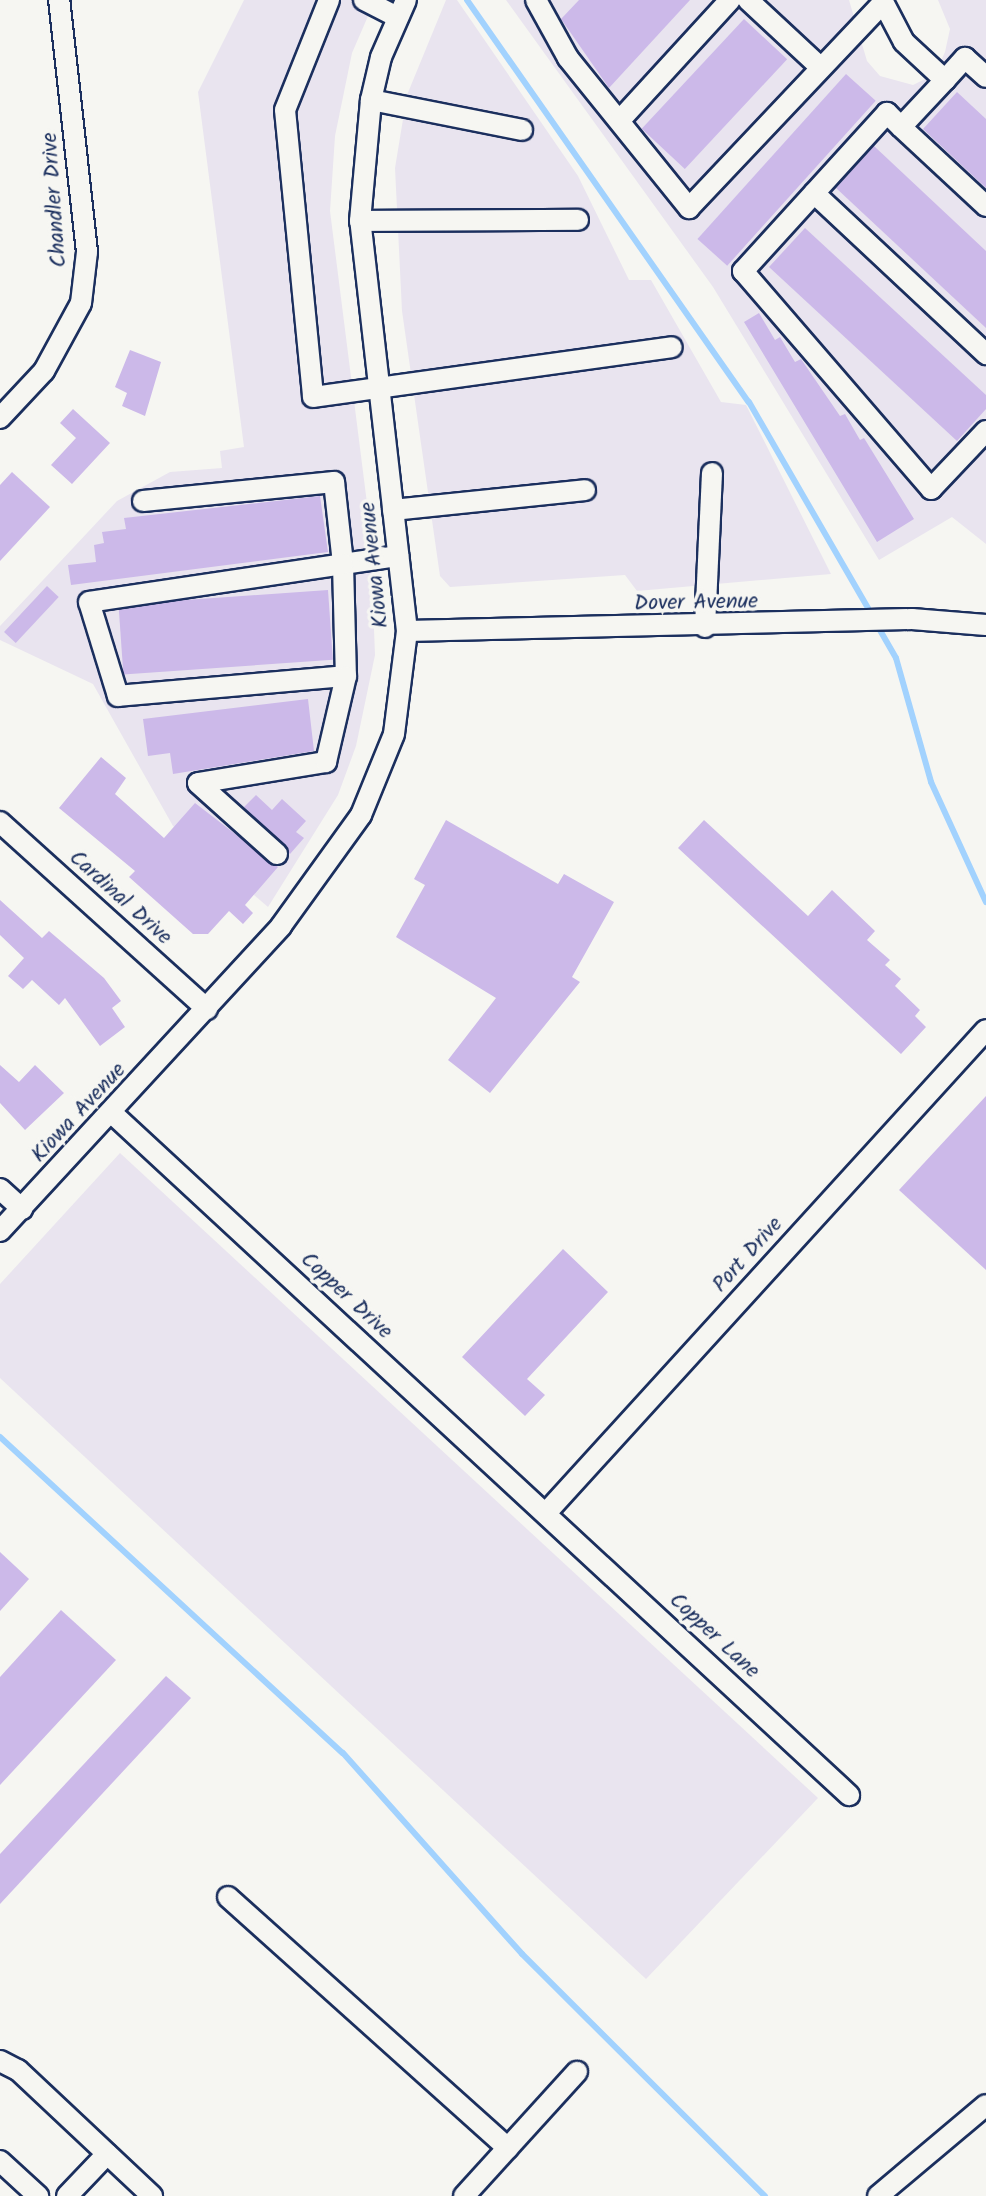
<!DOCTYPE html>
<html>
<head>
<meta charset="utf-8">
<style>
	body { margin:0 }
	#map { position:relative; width:986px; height:2196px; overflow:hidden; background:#f6f6f2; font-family:Kalam,sans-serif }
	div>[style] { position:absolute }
	.built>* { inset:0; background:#e9e4ef }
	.stream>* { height:6px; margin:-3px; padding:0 3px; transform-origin:3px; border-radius:3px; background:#a2d2fe }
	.building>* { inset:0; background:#ccb9e9; transform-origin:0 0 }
	.roads { filter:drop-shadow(2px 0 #1b2f5e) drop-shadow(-2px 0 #1b2f5e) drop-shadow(0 2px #1b2f5e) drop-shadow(0 -2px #1b2f5e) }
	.minor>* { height:20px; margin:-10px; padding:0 10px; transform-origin:10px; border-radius:10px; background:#f6f6f2 }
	span { translate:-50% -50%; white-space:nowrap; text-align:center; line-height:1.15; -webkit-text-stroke:7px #f6f6f2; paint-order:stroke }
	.street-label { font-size:22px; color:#1b2f5e }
</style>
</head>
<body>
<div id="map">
	<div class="built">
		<i style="clip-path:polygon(244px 0,375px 0,352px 53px,335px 136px,330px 211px,370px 527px,375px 655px,356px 746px,338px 795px,268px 907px,173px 826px,93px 684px,0 640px,0 626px,117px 501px,170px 472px,222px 468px,220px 451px,244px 447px,198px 92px)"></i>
		<i style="clip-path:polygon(446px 0,457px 0,578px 176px,629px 280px,651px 280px,721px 402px,746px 405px,831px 574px,637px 591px,625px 575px,450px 587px,440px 576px,402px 311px,395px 168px,407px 95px)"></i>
		<i style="clip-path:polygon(506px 0,849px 0,867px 61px,880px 76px,913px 85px,935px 74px,945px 52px,950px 29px,938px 0,986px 0,986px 544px,952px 517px,879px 560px,713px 287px)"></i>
		<i style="clip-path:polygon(120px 1153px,818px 1798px,646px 1979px,0 1378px,0 1284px)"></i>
	</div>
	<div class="stream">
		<i style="left:467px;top:0;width:491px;rotate:55deg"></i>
		<i style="left:749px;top:402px;width:246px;rotate:60deg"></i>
		<i style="left:877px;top:625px;width:38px;rotate:60deg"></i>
		<i style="left:896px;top:658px;width:129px;rotate:74.2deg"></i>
		<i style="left:931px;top:782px;width:132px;rotate:65.4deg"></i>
		<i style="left:0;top:1437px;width:466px;rotate:42.7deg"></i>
		<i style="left:343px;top:1753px;width:269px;rotate:48.3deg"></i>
		<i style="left:522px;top:1954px;width:343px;rotate:44.9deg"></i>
	</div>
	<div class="building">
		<i style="clip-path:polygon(579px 0,690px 0,609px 88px,561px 19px)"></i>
		<i style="left:744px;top:19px;width:59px;height:150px;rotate:43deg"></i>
		<i style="left:846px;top:74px;width:40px;height:222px;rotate:42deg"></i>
		<i style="clip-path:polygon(957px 92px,986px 119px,986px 188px,923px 129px)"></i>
		<i style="clip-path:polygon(874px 146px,986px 251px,986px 328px,836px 188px)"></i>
		<i style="clip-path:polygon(805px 228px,986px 395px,986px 409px,957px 441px,769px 267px)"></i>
		<i style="clip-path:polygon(759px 313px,775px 340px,780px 337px,795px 362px,801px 359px,840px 416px,845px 414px,860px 440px,864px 438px,914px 519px,877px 542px,744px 322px)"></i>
		<i style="clip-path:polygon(130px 350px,161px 362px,145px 416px,122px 406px,127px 393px,115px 387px)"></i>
		<i style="clip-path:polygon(73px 409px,110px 443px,72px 484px,51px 465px,76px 438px,60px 423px)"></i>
		<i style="clip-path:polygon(12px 472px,50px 507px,0 561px,0 485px)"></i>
		<i style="clip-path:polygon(320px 496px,328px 552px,71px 585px,68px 565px,96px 562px,94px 545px,104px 543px,102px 532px,126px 529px,124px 518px)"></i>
		<i style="left:47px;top:586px;width:16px;height:63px;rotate:43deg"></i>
		<i style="left:328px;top:590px;width:70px;height:210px;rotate:86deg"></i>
		<i style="clip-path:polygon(308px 699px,314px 751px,173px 774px,170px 753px,148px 756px,143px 719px)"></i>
		<i style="clip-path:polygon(101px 757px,126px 778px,115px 794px,164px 838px,195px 803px,278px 867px,245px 905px,253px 913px,243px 924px,229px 911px,208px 934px,193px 934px,129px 877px,135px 871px,59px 808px)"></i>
		<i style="clip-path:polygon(256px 795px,272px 810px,282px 799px,306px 821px,296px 832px,304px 838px,290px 854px,244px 807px)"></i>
		<i style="clip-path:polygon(446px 820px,558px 884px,564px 874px,614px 902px,572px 977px,580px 982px,490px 1093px,448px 1060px,496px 998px,396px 937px,425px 885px,414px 879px)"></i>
		<i style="clip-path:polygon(704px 820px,808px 916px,832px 890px,875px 931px,867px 940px,890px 960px,885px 965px,901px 979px,895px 986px,920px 1010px,915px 1016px,926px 1027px,901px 1054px,678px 848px)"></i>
		<i style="clip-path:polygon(0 900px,42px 938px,49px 931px,104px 978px,121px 1001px,112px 1008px,125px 1027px,100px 1046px,65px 998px,59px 1005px,32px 980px,23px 989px,8px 976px,24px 958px,0 935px)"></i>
		<i style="clip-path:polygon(0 1065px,19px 1082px,35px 1065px,64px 1093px,25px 1130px,0 1103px)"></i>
		<i style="clip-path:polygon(986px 1096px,986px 1270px,899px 1190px)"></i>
		<i style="clip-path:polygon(563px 1249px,608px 1292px,527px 1379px,545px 1395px,525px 1416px,462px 1357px)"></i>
		<i style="clip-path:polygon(0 1552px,29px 1579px,0 1611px)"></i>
		<i style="clip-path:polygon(61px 1610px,116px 1660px,0 1785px,0 1677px)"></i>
		<i style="clip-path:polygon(166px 1676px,191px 1698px,0 1904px,0 1854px)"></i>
	</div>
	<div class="roads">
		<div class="minor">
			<i style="left:329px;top:0;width:118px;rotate:111.8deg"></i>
			<i style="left:285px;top:110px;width:288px;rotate:84.4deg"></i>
			<i style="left:313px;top:397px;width:362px;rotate:-7.9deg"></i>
			<i style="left:364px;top:0;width:38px;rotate:27deg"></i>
			<i style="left:536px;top:0;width:66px;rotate:61.1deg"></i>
			<i style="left:568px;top:58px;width:193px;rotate:51.1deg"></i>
			<i style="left:689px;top:208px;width:282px;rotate:-46.6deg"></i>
			<i style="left:748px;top:0;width:98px;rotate:42.9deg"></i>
			<i style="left:882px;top:0;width:47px;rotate:62.4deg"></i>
			<i style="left:904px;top:42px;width:56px;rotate:42.8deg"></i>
			<i style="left:945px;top:80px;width:30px;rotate:-48deg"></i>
			<i style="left:965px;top:58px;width:28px;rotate:42deg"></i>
			<i style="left:945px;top:80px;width:64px;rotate:133.1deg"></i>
			<i style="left:901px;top:127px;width:20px;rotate:-135deg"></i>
			<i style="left:887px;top:113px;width:214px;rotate:132.3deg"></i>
			<i style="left:743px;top:271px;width:288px;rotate:49.2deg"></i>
			<i style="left:931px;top:489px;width:80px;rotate:-46.5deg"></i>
			<i style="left:371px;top:100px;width:154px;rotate:11.2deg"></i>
			<i style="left:621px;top:119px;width:161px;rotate:-47.5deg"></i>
			<i style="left:901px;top:127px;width:116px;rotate:42.9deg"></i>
			<i style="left:814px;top:193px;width:236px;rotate:43.1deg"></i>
			<i style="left:360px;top:221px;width:218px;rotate:-0.3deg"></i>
			<i style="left:0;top:418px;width:64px;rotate:-46.9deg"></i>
			<i style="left:44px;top:371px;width:77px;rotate:-61.4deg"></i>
			<i style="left:81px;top:303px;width:51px;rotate:-83.3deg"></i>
			<i style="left:87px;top:252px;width:254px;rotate:-96.3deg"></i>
			<i style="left:143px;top:501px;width:192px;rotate:-5.7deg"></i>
			<i style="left:334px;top:482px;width:82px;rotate:83.7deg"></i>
			<i style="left:343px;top:564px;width:56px;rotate:-8.3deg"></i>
			<i style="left:393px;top:510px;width:193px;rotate:-5.9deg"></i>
			<i style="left:343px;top:564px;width:112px;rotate:88.5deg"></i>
			<i style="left:346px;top:676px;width:229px;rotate:175deg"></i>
			<i style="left:118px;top:696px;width:98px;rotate:-107.1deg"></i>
			<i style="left:89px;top:602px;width:257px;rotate:-8.5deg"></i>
			<i style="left:705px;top:627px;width:154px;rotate:-87.4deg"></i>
			<i style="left:407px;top:631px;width:505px;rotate:-1.36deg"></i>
			<i style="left:912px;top:619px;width:74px;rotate:4.6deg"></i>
			<i style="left:0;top:822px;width:279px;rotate:42.1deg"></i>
			<i style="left:277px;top:854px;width:106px;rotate:-138.1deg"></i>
			<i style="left:198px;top:783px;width:130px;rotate:-9.3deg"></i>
			<i style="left:326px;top:762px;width:88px;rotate:-76.9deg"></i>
			<i style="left:113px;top:1114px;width:1003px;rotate:42.78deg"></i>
			<i style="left:0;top:1189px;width:30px;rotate:42deg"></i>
			<i style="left:0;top:1231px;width:415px;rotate:-47.3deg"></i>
			<i style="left:281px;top:926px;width:137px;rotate:-54.2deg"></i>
			<i style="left:361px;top:815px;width:87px;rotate:-67.8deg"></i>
			<i style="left:394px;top:734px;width:104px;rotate:-82.8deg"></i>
			<i style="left:407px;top:631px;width:413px;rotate:-96.5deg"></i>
			<i style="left:360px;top:221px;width:121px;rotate:-84.8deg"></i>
			<i style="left:371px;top:100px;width:44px;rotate:-76.9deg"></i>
			<i style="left:381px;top:57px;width:62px;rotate:-66.3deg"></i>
			<i style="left:546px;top:1513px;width:653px;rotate:-47.67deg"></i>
			<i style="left:228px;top:1897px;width:376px;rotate:41.9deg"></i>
			<i style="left:0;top:2061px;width:20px;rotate:27deg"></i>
			<i style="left:18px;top:2070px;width:184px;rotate:43.2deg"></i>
			<i style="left:0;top:2161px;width:52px;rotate:42.6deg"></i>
			<i style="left:67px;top:2196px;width:58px;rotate:-46.4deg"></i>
			<i style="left:464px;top:2196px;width:168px;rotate:-47.7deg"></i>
			<i style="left:878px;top:2196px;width:141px;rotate:-40.1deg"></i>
		</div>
	</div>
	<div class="street-label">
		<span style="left:55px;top:200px;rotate:-94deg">Chandler Drive</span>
		<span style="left:375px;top:565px;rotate:-96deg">Kiowa Avenue</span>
		<span style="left:696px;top:603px;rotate:-1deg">Dover Avenue</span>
		<span style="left:120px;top:898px;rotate:42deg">Cardinal Drive</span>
		<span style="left:79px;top:1113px;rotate:-47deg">Kiowa Avenue</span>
		<span style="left:748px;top:1255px;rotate:-48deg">Port Drive</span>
		<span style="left:346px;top:1296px;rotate:43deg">Copper Drive</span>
		<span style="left:714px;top:1636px;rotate:43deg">Copper Lane</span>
	</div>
</div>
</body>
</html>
